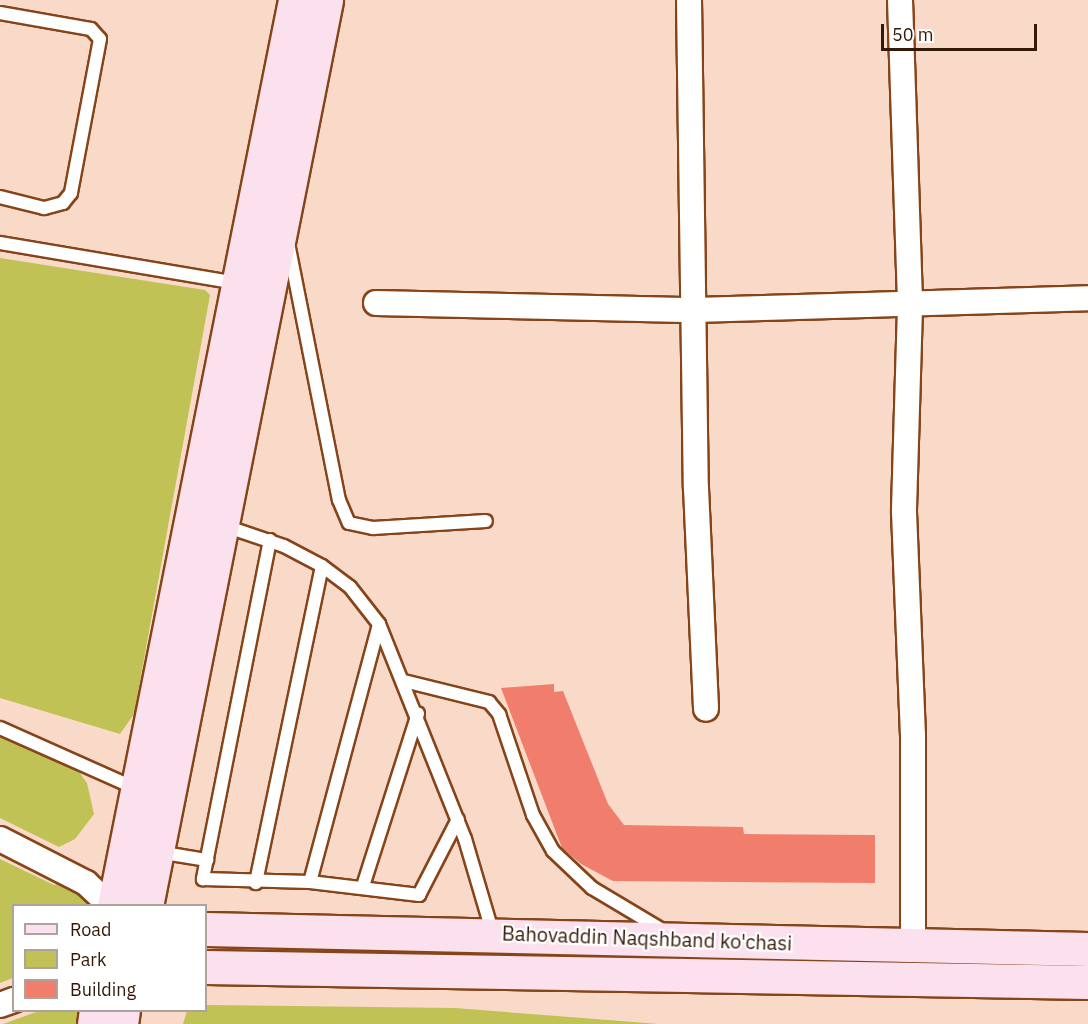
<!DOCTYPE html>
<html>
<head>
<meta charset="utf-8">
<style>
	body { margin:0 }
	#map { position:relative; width:1088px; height:1024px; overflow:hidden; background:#f9dac9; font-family:"IBM Plex Sans",sans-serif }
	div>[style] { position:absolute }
	.green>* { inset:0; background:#c0c255 }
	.building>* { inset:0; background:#f17d6c }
	.roads { filter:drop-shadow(2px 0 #864419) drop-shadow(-2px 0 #864419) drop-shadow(0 2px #864419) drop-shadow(0 -2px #864419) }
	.lane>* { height:12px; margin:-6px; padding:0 6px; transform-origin:6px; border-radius:6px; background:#fff }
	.street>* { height:24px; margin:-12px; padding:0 12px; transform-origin:12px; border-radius:12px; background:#fff }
	.secondary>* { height:33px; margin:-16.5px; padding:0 16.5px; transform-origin:16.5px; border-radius:16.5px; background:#fae1ed }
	span { translate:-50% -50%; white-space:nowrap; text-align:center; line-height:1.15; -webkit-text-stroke:4.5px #fff; paint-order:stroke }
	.street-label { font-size:20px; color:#351908 }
	.legend { position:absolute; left:12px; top:904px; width:195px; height:108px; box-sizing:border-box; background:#fff; border:2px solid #aea39c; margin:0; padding:8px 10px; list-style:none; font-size:18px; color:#351908 }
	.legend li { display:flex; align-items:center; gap:12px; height:30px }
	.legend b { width:30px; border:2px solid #aea39c }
	.scale { position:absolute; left:881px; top:24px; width:156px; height:27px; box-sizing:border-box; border:3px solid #351908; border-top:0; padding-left:8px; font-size:18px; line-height:21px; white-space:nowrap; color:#351908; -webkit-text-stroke:4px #fff; paint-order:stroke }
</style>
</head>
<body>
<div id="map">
	<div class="green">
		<i style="clip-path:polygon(0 258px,205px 290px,210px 295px,134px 714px,120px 734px,0 698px)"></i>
		<i style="clip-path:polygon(0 734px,74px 765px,87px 783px,94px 814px,75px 839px,59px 847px,0 818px)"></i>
		<i style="clip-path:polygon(0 859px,54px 885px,66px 881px,86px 897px,88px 905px,14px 906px,13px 978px,0 983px)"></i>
		<i style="clip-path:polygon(206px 1005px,455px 1008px,659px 1024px,183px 1024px,187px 1011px,206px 1010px)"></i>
		<i style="clip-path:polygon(39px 1011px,80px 1012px,81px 1024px,3px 1024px)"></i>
	</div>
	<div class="building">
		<i style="clip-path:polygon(554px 684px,554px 692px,563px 691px,608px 804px,624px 825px,743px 827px,744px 834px,875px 835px,875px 883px,613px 881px,581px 864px,562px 848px,501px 688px)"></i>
	</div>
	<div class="roads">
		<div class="lane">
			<i style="left:0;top:13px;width:92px;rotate:10deg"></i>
			<i style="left:91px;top:29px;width:13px;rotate:48deg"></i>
			<i style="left:100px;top:39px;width:157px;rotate:100.7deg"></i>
			<i style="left:71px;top:193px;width:13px;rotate:129deg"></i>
			<i style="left:63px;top:203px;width:20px;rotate:165deg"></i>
			<i style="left:44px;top:208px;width:45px;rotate:-166deg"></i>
			<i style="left:0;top:243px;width:240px;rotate:9.6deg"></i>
			<i style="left:288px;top:243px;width:262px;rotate:78.8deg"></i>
			<i style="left:339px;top:500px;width:25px;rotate:67deg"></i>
			<i style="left:349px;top:523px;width:25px;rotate:12deg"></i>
			<i style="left:373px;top:528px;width:113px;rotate:-3.5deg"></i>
			<i style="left:222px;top:525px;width:65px;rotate:18.7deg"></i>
			<i style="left:284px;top:546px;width:43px;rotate:27.8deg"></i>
			<i style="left:322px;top:566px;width:324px;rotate:101.8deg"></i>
			<i style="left:270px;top:540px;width:346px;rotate:101.2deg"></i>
			<i style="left:203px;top:879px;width:107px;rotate:1.6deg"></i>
			<i style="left:310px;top:882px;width:110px;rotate:6.8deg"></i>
			<i style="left:419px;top:895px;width:85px;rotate:-62.8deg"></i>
			<i style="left:322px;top:566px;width:35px;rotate:37deg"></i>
			<i style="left:350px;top:587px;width:47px;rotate:51.9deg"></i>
			<i style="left:379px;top:624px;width:232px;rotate:68.2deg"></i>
			<i style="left:465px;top:839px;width:99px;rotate:73.6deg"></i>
			<i style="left:404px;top:681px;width:88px;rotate:13.9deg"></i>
			<i style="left:489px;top:702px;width:16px;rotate:50deg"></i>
			<i style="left:499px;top:714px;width:107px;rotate:71.4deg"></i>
			<i style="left:533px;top:815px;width:41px;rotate:60.9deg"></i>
			<i style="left:553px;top:851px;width:54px;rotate:43.5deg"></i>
			<i style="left:592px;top:888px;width:84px;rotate:30.8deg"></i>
			<i style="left:0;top:728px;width:148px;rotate:24deg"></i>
			<i style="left:158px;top:852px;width:50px;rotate:9.3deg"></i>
			<i style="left:310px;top:882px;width:267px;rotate:-75deg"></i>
			<i style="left:363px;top:886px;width:181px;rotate:-72.3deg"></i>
		</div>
		<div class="street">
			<i style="left:689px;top:0;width:488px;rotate:89.2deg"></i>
			<i style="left:696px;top:488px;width:221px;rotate:87.4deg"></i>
			<i style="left:900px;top:0;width:307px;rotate:88.1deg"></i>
			<i style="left:910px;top:307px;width:205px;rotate:91.7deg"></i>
			<i style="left:904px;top:512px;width:223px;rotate:87.7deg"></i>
			<i style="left:913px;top:735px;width:210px;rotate:90deg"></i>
			<i style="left:376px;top:303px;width:319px;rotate:1.3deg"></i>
			<i style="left:695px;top:310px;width:393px;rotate:-1.7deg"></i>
			<i style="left:0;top:839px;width:97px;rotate:27.1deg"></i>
			<i style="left:86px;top:883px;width:34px;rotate:43deg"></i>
			<i style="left:0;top:1005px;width:15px;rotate:-20deg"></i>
		</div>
		<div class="secondary">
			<i style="left:114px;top:906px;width:924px;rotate:-78.7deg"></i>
			<i style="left:146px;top:906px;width:924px;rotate:-78.76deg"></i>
			<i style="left:206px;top:929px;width:882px;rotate:1.3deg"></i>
			<i style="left:206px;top:967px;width:882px;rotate:0.97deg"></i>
			<i style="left:94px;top:1024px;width:14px;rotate:-82deg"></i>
			<i style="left:121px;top:1024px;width:14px;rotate:-82deg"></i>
		</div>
	</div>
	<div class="street-label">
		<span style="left:647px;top:938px;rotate:2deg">Bahovaddin Naqshband ko'chasi</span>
	</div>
	<ul class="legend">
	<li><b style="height:8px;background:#fae1ed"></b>Road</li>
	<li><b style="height:16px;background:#c0c255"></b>Park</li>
	<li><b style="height:16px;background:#f17d6c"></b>Building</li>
	</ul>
	<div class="scale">50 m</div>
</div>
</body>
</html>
